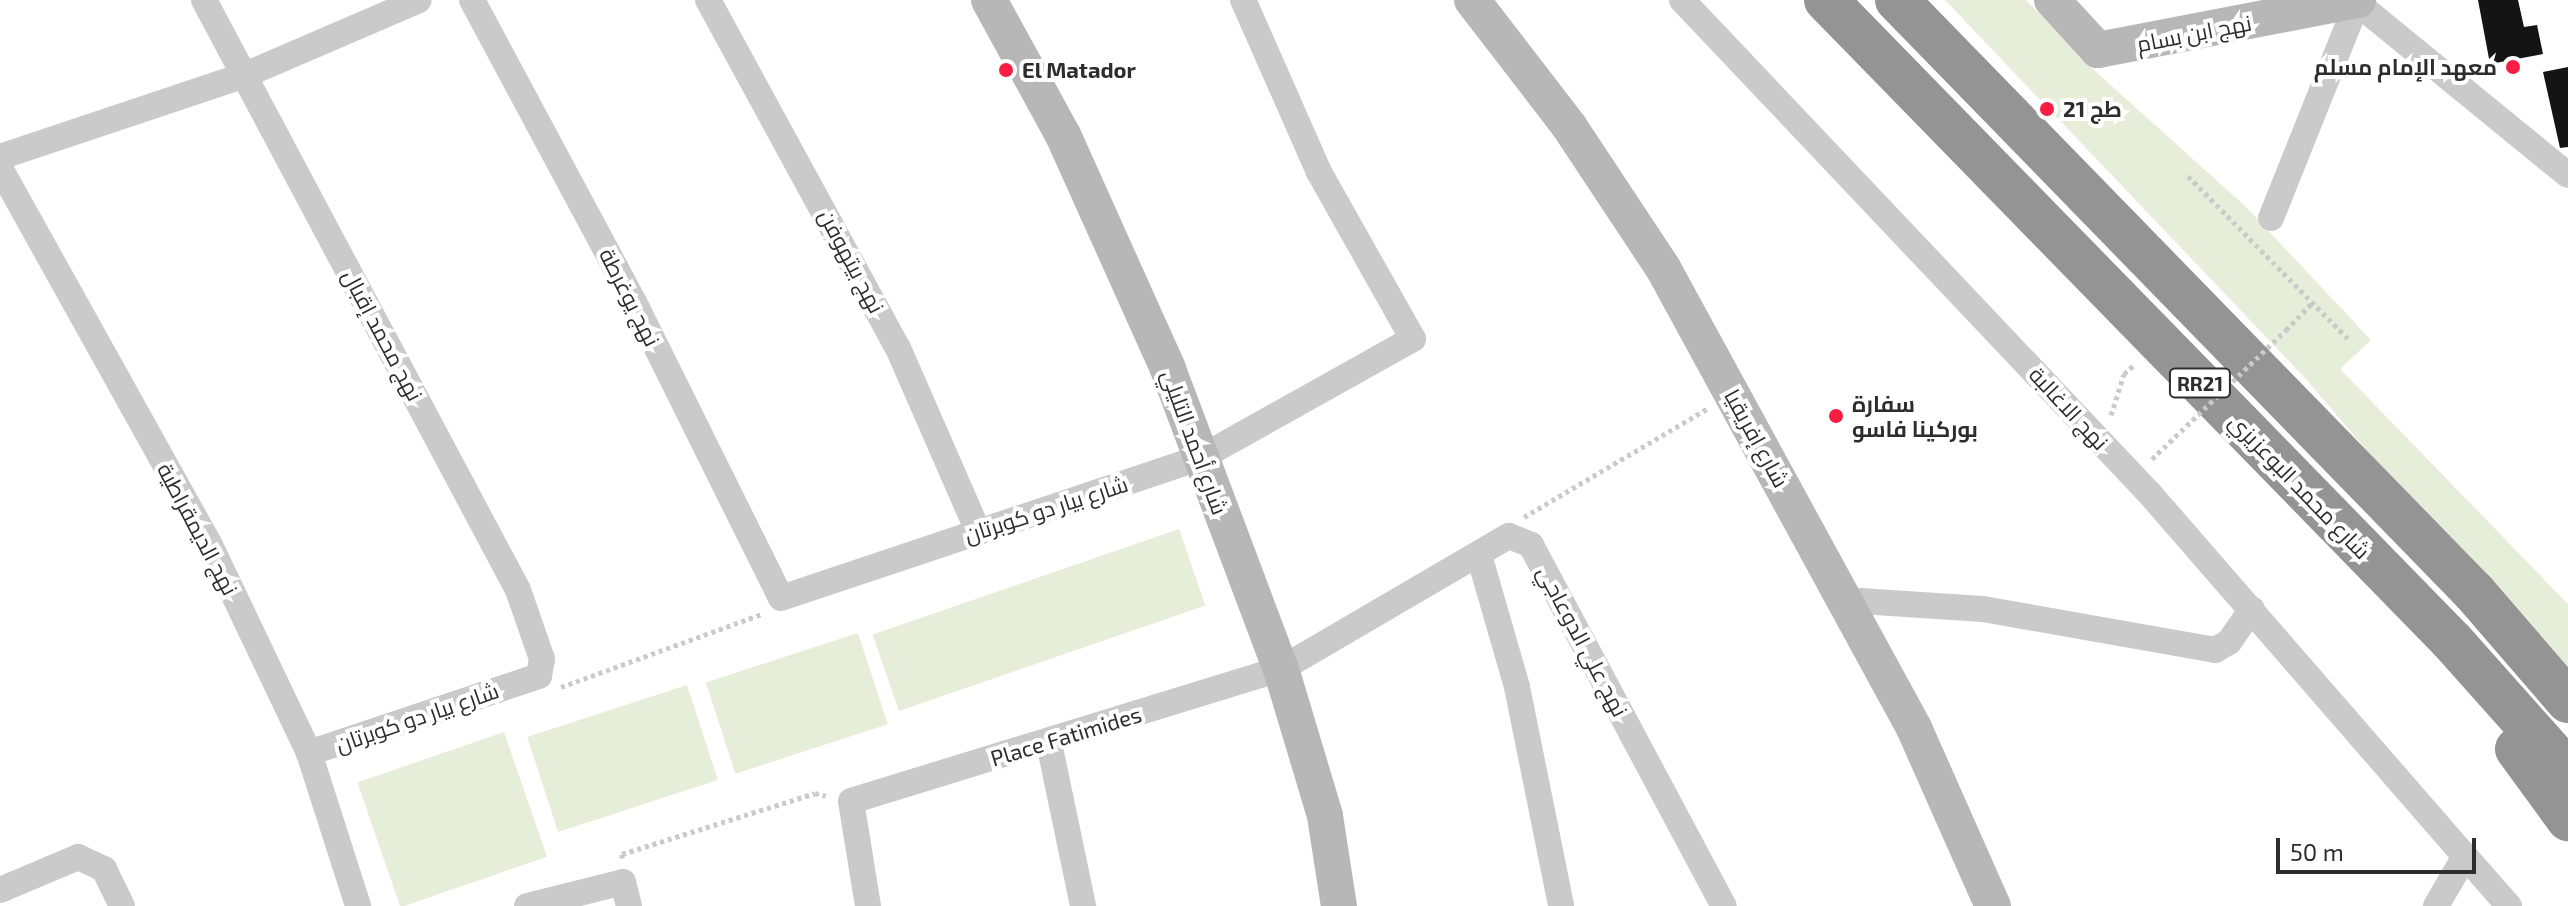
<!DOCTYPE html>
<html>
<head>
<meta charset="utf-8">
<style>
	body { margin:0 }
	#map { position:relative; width:2568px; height:906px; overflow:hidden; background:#fff; font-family:"Exo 2",Cairo,sans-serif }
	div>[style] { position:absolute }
	.green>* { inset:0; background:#e6edd9; transform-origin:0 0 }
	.building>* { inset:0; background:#141414 }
	.path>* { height:5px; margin-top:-2.5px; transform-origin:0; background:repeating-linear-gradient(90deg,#cacaca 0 4px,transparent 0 8px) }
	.street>* { height:26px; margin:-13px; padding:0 13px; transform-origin:13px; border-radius:13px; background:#cacaca }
	.secondary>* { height:36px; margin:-18px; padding:0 18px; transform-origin:18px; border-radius:18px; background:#b7b7b7 }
	.highway>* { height:44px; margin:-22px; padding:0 22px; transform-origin:22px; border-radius:22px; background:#949494 }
	.path-bridge>* { height:5px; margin-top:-2.5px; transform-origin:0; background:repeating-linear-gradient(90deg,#cacaca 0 4px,transparent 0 8px) }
	.dots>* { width:22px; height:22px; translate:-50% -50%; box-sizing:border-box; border:4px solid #fff; border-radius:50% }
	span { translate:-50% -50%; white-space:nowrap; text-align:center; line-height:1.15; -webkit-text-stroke:8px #fff; paint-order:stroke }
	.shield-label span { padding:2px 6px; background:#fff; border:2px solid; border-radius:6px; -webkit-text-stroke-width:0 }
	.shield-label { font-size:20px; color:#2d2d2d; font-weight:700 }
	.street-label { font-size:22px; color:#2d2d2d }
	.poi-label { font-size:22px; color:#2d2d2d; font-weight:700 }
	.right { translate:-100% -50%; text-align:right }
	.left { translate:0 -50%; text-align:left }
	.scale { position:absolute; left:2276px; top:838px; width:200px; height:36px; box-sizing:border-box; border:4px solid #2d2d2d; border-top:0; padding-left:10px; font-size:24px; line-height:28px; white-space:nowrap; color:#2d2d2d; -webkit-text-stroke:6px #fff; paint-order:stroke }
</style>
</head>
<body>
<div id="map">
	<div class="green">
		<i style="clip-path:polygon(1945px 0,2026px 0,2095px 71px,2246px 207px,2371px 340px,2340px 369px,2568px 604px,2568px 686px,2306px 379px)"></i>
		<i style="left:1179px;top:529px;width:81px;height:324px;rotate:71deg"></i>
		<i style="left:858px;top:633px;width:96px;height:160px;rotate:72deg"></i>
		<i style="left:687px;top:685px;width:100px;height:168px;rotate:72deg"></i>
		<i style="left:504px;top:732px;width:132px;height:155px;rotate:71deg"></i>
	</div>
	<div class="building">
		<i style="clip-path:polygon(2478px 0,2518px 0,2524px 27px,2537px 25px,2543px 54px,2490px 64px)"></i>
		<i style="clip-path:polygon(2568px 67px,2568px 147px,2560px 148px,2543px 72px)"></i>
	</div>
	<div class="path">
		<i style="left:2188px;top:176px;width:228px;rotate:45.5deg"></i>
		<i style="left:2286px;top:330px;width:39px;rotate:-46deg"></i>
		<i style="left:2111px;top:415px;width:43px;rotate:-72.4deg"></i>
		<i style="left:2124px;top:374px;width:15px;rotate:-42deg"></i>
		<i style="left:1524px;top:517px;width:214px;rotate:-30.6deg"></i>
		<i style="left:561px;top:687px;width:214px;rotate:-20deg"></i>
		<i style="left:622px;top:858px;width:4px;rotate:-90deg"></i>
		<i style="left:622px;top:854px;width:202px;rotate:-17.5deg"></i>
		<i style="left:815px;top:793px;width:11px;rotate:15deg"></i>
	</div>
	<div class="street">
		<i style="left:204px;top:0;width:668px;rotate:61.98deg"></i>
		<i style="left:518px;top:590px;width:73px;rotate:70.8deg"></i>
		<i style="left:542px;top:659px;width:17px;rotate:100deg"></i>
		<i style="left:539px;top:676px;width:243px;rotate:161.5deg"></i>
		<i style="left:472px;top:0;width:343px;rotate:61.8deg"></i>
		<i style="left:634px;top:302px;width:330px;rotate:63.6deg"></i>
		<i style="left:781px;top:598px;width:442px;rotate:-18.5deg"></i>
		<i style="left:1200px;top:458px;width:244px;rotate:-29.2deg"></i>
		<i style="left:1413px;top:339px;width:192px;rotate:-119.4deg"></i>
		<i style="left:1319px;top:172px;width:188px;rotate:-113.8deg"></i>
		<i style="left:708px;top:0;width:396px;rotate:61.4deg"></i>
		<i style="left:898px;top:348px;width:200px;rotate:66.4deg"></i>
		<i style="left:1682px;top:0;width:680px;rotate:46.55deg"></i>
		<i style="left:2150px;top:494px;width:480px;rotate:49deg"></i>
		<i style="left:2465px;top:856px;width:58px;rotate:120.1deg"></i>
		<i style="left:0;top:157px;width:258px;rotate:-18.5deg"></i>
		<i style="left:245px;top:75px;width:189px;rotate:-23.3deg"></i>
		<i style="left:0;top:168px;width:429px;rotate:60.9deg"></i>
		<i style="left:209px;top:543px;width:233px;rotate:64.5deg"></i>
		<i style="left:309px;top:753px;width:161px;rotate:72.2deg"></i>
		<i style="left:2271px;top:218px;width:232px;rotate:-68.2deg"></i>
		<i style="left:2357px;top:3px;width:272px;rotate:39.2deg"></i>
		<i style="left:1479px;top:555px;width:137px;rotate:73.9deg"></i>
		<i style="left:1517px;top:687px;width:223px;rotate:78.6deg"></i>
		<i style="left:1845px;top:600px;width:138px;rotate:3.7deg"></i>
		<i style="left:1983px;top:609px;width:236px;rotate:10deg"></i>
		<i style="left:2215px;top:650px;width:16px;rotate:-30deg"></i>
		<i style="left:2229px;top:642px;width:40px;rotate:-55.1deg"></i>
		<i style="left:1049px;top:743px;width:167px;rotate:78.2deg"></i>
		<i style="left:2465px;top:856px;width:67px;rotate:48.7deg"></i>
		<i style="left:0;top:890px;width:85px;rotate:-22.9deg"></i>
		<i style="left:78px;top:857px;width:29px;rotate:25deg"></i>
		<i style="left:104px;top:869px;width:41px;rotate:64.1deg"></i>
		<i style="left:527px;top:906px;width:99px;rotate:-14deg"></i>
		<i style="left:623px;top:882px;width:25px;rotate:76deg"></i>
		<i style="left:868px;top:906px;width:106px;rotate:-99.2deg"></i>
		<i style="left:851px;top:801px;width:450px;rotate:-17.1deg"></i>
		<i style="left:1281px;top:669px;width:264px;rotate:-30.3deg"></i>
		<i style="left:1509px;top:536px;width:24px;rotate:22deg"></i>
		<i style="left:1531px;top:545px;width:409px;rotate:61.9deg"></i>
	</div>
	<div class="secondary">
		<i style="left:989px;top:0;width:154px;rotate:61.3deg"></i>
		<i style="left:1063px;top:135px;width:256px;rotate:65.8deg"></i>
		<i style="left:1168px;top:369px;width:321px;rotate:69.4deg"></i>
		<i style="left:1281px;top:669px;width:153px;rotate:73.3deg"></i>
		<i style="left:1325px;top:816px;width:91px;rotate:81.2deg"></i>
		<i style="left:1472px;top:0;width:159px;rotate:52.4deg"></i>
		<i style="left:1569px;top:126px;width:170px;rotate:56.5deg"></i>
		<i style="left:1663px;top:268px;width:524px;rotate:61.38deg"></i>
		<i style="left:1914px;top:728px;width:195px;rotate:66.1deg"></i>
		<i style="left:2052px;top:0;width:68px;rotate:47.4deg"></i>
		<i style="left:2098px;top:50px;width:265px;rotate:-10.9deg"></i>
	</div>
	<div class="highway">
		<i style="left:1826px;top:0;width:896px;rotate:45.68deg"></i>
		<i style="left:2452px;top:641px;width:174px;rotate:48.3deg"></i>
		<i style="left:1897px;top:0;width:827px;rotate:45.74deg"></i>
		<i style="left:2474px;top:592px;width:144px;rotate:49.2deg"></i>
		<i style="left:2517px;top:749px;width:87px;rotate:53.9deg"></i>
	</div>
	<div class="path-bridge">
		<i style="left:2152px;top:459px;width:186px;rotate:-43.9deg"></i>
	</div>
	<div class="dots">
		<i style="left:2513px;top:67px;background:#f71d43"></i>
		<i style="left:1006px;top:70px;background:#f71d43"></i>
		<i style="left:2047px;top:109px;background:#f71d43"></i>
		<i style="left:1836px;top:416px;background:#f71d43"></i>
	</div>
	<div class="shield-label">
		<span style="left:2200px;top:383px">RR21</span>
	</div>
	<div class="street-label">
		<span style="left:2194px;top:33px;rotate:-11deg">نهج ابن بسام</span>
		<span style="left:852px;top:261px;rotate:62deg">نهج بيتهوفن</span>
		<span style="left:630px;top:297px;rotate:63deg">نهج يوغرطة</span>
		<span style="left:383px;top:335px;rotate:62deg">نهج محمد إقبال</span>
		<span style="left:2069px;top:408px;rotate:47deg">نهج الاغالبة</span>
		<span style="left:1757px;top:438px;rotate:61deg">شارع إفريقيا</span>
		<span style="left:1195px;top:442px;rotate:70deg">شارع أحمد التليلي</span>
		<span style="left:2300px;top:486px;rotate:46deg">شارع محمد البوعزيزي</span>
		<span style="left:1046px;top:509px;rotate:-18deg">شارع بيار دو كوبرتان</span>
		<span style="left:198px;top:529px;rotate:62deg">نهج الديمقراطية</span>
		<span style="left:1583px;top:641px;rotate:62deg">نهج علي الدوعاجي</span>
		<span style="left:417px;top:717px;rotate:-19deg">شارع بيار دو كوبرتان</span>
		<span style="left:1066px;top:736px;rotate:-17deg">Place Fatimides</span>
	</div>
	<div class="poi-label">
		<span class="right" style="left:2497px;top:67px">معهد الإمام مسلم</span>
		<span class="left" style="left:1022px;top:70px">El Matador</span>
		<span class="left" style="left:2063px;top:109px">طج 21</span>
		<span class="left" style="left:1852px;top:416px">سفارة<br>بوركينا فاسو</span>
	</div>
	<div class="scale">50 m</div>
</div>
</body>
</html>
